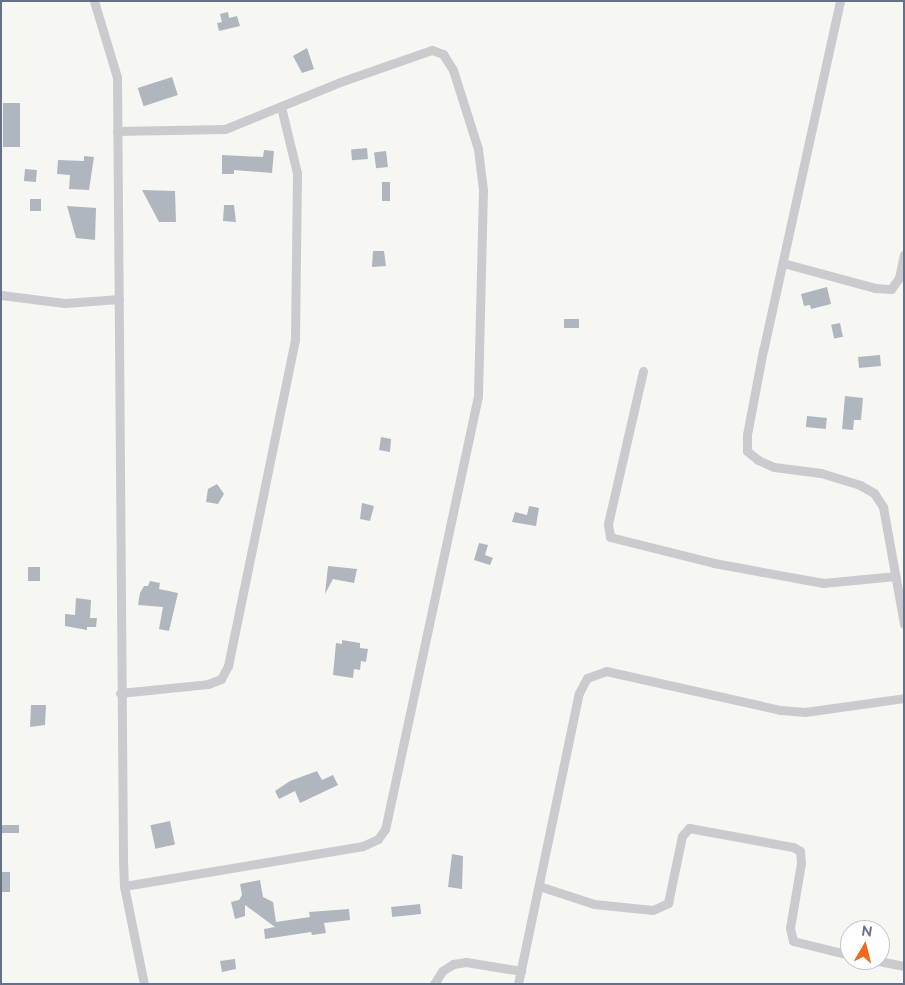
<!DOCTYPE html>
<html>
<head>
<meta charset="utf-8">
<style>
	body { margin:0 }
	#map { position:relative; width:905px; height:985px; overflow:hidden; background:#f6f7f3; font-family:Raleway,sans-serif }
	div>[style] { position:absolute }
	.building>* { inset:0; background:#b0b6be; transform-origin:0 0 }
	.minor>* { height:9px; margin:-4.5px; padding:0 4.5px; transform-origin:4.5px; border-radius:4.5px; background:#c9cbcf }
	span { translate:-50% -50%; white-space:nowrap; text-align:center; line-height:1.15; -webkit-text-stroke:5px #fff; paint-order:stroke }
	.frame { position:absolute; inset:0; border:2px solid #637287; pointer-events:none }
	.north { position:absolute; left:840px; top:920px; width:50px; height:50px; box-sizing:border-box; background:#fff; border:1px solid #c1c7cf; border-radius:50%; rotate:8deg; font-size:14px; font-weight:700; line-height:20px; text-align:center; color:#637287 }
	.north::after { content:''; display:block; margin:auto; width:18px; height:22px; background:#f0681a; clip-path:polygon(50% 0,100% 100%,50% 72%,0 100%) }
</style>
</head>
<body>
<div id="map">
	<div class="building">
		<i style="clip-path:polygon(228px 12px,229px 18px,237px 16px,240px 26px,219px 31px,217px 23px,222px 22px,220px 14px)"></i>
		<i style="clip-path:polygon(307px 48px,314px 69px,302px 73px,293px 56px)"></i>
		<i style="left:172px;top:77px;width:19px;height:36px;rotate:72deg"></i>
		<i style="left:3px;top:103px;width:17px;height:44px"></i>
		<i style="left:367px;top:148px;width:11px;height:16px;rotate:85deg"></i>
		<i style="clip-path:polygon(264px 150px,274px 151px,272px 173px,234px 170px,234px 174px,222px 174px,222px 155px,263px 157px)"></i>
		<i style="left:386px;top:151px;width:16px;height:12px;rotate:83deg"></i>
		<i style="clip-path:polygon(84px 156px,94px 157px,89px 190px,69px 189px,70px 175px,57px 174px,58px 160px,84px 161px)"></i>
		<i style="left:25px;top:169px;width:12px;height:12px;rotate:5deg"></i>
		<i style="left:382px;top:182px;width:8px;height:19px"></i>
		<i style="clip-path:polygon(142px 190px,175px 191px,176px 222px,159px 222px)"></i>
		<i style="left:30px;top:199px;width:11px;height:12px"></i>
		<i style="clip-path:polygon(224px 205px,234px 205px,236px 222px,223px 221px)"></i>
		<i style="clip-path:polygon(67px 206px,96px 208px,95px 240px,76px 238px)"></i>
		<i style="clip-path:polygon(373px 251px,384px 251px,386px 266px,372px 267px)"></i>
		<i style="clip-path:polygon(827px 287px,831px 304px,811px 309px,810px 305px,804px 306px,801px 294px)"></i>
		<i style="left:564px;top:319px;width:15px;height:9px"></i>
		<i style="left:840px;top:323px;width:14px;height:9px;rotate:78deg"></i>
		<i style="left:880px;top:355px;width:11px;height:22px;rotate:85deg"></i>
		<i style="clip-path:polygon(845px 396px,863px 398px,861px 420px,854px 420px,853px 430px,842px 429px)"></i>
		<i style="left:807px;top:416px;width:20px;height:11px;rotate:6deg"></i>
		<i style="clip-path:polygon(381px 437px,391px 439px,390px 452px,379px 450px)"></i>
		<i style="clip-path:polygon(217px 484px,224px 494px,218px 504px,206px 502px,208px 489px)"></i>
		<i style="clip-path:polygon(362px 503px,374px 506px,370px 521px,360px 519px)"></i>
		<i style="clip-path:polygon(529px 506px,539px 508px,536px 526px,512px 522px,515px 512px,527px 515px)"></i>
		<i style="clip-path:polygon(479px 543px,488px 545px,485px 555px,493px 558px,490px 565px,474px 560px)"></i>
		<i style="clip-path:polygon(328px 566px,357px 569px,354px 583px,333px 579px,325px 594px)"></i>
		<i style="left:28px;top:567px;width:12px;height:14px"></i>
		<i style="clip-path:polygon(150px 581px,160px 583px,159px 589px,178px 593px,169px 631px,159px 629px,163px 607px,138px 605px,140px 593px,144px 586px,148px 586px)"></i>
		<i style="clip-path:polygon(76px 598px,91px 600px,90px 618px,97px 618px,96px 627px,87px 627px,87px 630px,65px 626px,65px 614px,75px 615px)"></i>
		<i style="clip-path:polygon(342px 640px,360px 643px,360px 648px,368px 649px,366px 662px,361px 661px,360px 670px,354px 669px,353px 678px,333px 675px,336px 643px,342px 644px)"></i>
		<i style="clip-path:polygon(31px 705px,46px 705px,45px 725px,30px 727px)"></i>
		<i style="clip-path:polygon(317px 771px,322px 780px,333px 775px,338px 785px,300px 803px,295px 791px,279px 799px,275px 791px,290px 781px)"></i>
		<i style="left:170px;top:821px;width:24px;height:20px;rotate:78deg"></i>
		<i style="left:2px;top:825px;width:17px;height:8px"></i>
		<i style="clip-path:polygon(452px 854px,463px 856px,462px 889px,448px 887px)"></i>
		<i style="left:1px;top:872px;width:9px;height:20px"></i>
		<i style="clip-path:polygon(260px 880px,263px 897px,273px 902px,276px 922px,310px 917px,309px 912px,349px 909px,350px 920px,324px 923px,326px 933px,312px 935px,311px 932px,265px 939px,264px 929px,275px 927px,245px 905px,245px 916px,235px 919px,231px 902px,239px 900px,242px 895px,240px 884px)"></i>
		<i style="left:420px;top:904px;width:10px;height:29px;rotate:84deg"></i>
		<i style="clip-path:polygon(235px 959px,236px 969px,222px 972px,220px 961px)"></i>
	</div>
	<div class="minor">
		<i style="left:94px;top:1px;width:79px;rotate:73.2deg"></i>
		<i style="left:117px;top:77px;width:782px;rotate:89.56deg"></i>
		<i style="left:123px;top:859px;width:27px;rotate:88deg"></i>
		<i style="left:124px;top:886px;width:100px;rotate:78.5deg"></i>
		<i style="left:840px;top:1px;width:357px;rotate:102.4deg"></i>
		<i style="left:763px;top:350px;width:86px;rotate:100.7deg"></i>
		<i style="left:747px;top:435px;width:16px;rotate:90deg"></i>
		<i style="left:747px;top:451px;width:14px;rotate:39deg"></i>
		<i style="left:758px;top:460px;width:17px;rotate:24deg"></i>
		<i style="left:774px;top:467px;width:47px;rotate:7.3deg"></i>
		<i style="left:821px;top:473px;width:41px;rotate:17.1deg"></i>
		<i style="left:860px;top:485px;width:16px;rotate:30deg"></i>
		<i style="left:874px;top:493px;width:17px;rotate:57deg"></i>
		<i style="left:883px;top:507px;width:119px;rotate:79.8deg"></i>
		<i style="left:117px;top:131px;width:108px;rotate:-1.1deg"></i>
		<i style="left:225px;top:129px;width:124px;rotate:-22.2deg"></i>
		<i style="left:340px;top:82px;width:97px;rotate:-19.2deg"></i>
		<i style="left:432px;top:50px;width:12px;rotate:20deg"></i>
		<i style="left:443px;top:54px;width:19px;rotate:58deg"></i>
		<i style="left:453px;top:70px;width:83px;rotate:72.4deg"></i>
		<i style="left:478px;top:149px;width:41px;rotate:83deg"></i>
		<i style="left:483px;top:190px;width:206px;rotate:91.4deg"></i>
		<i style="left:478px;top:396px;width:443px;rotate:102.1deg"></i>
		<i style="left:385px;top:829px;width:12px;rotate:125deg"></i>
		<i style="left:378px;top:839px;width:17px;rotate:155deg"></i>
		<i style="left:363px;top:846px;width:242px;rotate:170.5deg"></i>
		<i style="left:783px;top:263px;width:95px;rotate:15.2deg"></i>
		<i style="left:875px;top:288px;width:16px;rotate:4deg"></i>
		<i style="left:891px;top:289px;width:14px;rotate:-54deg"></i>
		<i style="left:899px;top:278px;width:24px;rotate:-78deg"></i>
		<i style="left:1px;top:295px;width:64px;rotate:7.1deg"></i>
		<i style="left:65px;top:303px;width:54px;rotate:-4.2deg"></i>
		<i style="left:643px;top:371px;width:157px;rotate:102.9deg"></i>
		<i style="left:608px;top:524px;width:13px;rotate:81deg"></i>
		<i style="left:610px;top:537px;width:107px;rotate:14deg"></i>
		<i style="left:714px;top:563px;width:111px;rotate:10.4deg"></i>
		<i style="left:823px;top:583px;width:73px;rotate:-5.5deg"></i>
		<i style="left:120px;top:693px;width:88px;rotate:-5.8deg"></i>
		<i style="left:208px;top:684px;width:14px;rotate:-21deg"></i>
		<i style="left:221px;top:679px;width:15px;rotate:-62deg"></i>
		<i style="left:228px;top:666px;width:334px;rotate:-78.4deg"></i>
		<i style="left:295px;top:339px;width:166px;rotate:-89.3deg"></i>
		<i style="left:297px;top:173px;width:68px;rotate:-103.6deg"></i>
		<i style="left:539px;top:886px;width:58px;rotate:18.1deg"></i>
		<i style="left:594px;top:904px;width:59px;rotate:5.8deg"></i>
		<i style="left:653px;top:910px;width:17px;rotate:-25deg"></i>
		<i style="left:668px;top:903px;width:68px;rotate:-78.2deg"></i>
		<i style="left:682px;top:836px;width:11px;rotate:-49deg"></i>
		<i style="left:689px;top:828px;width:106px;rotate:10.4deg"></i>
		<i style="left:793px;top:847px;width:8px;rotate:30deg"></i>
		<i style="left:800px;top:851px;width:12px;rotate:85deg"></i>
		<i style="left:801px;top:863px;width:66px;rotate:99.6deg"></i>
		<i style="left:790px;top:928px;width:13px;rotate:77deg"></i>
		<i style="left:793px;top:941px;width:59px;rotate:13.8deg"></i>
		<i style="left:873px;top:960px;width:32px;rotate:11deg"></i>
		<i style="left:434px;top:984px;width:15px;rotate:-58deg"></i>
		<i style="left:442px;top:971px;width:13px;rotate:-32deg"></i>
		<i style="left:453px;top:964px;width:13px;rotate:-9deg"></i>
		<i style="left:466px;top:962px;width:56px;rotate:9.3deg"></i>
		<i style="left:518px;top:984px;width:297px;rotate:-78.2deg"></i>
		<i style="left:579px;top:693px;width:17px;rotate:-62deg"></i>
		<i style="left:587px;top:678px;width:20px;rotate:-20deg"></i>
		<i style="left:606px;top:671px;width:179px;rotate:12.6deg"></i>
		<i style="left:781px;top:710px;width:24px;rotate:5deg"></i>
		<i style="left:805px;top:712px;width:100px;rotate:-8deg"></i>
	</div>
	<div class="frame"></div>
	<div class="north">N</div>
</div>
</body>
</html>
